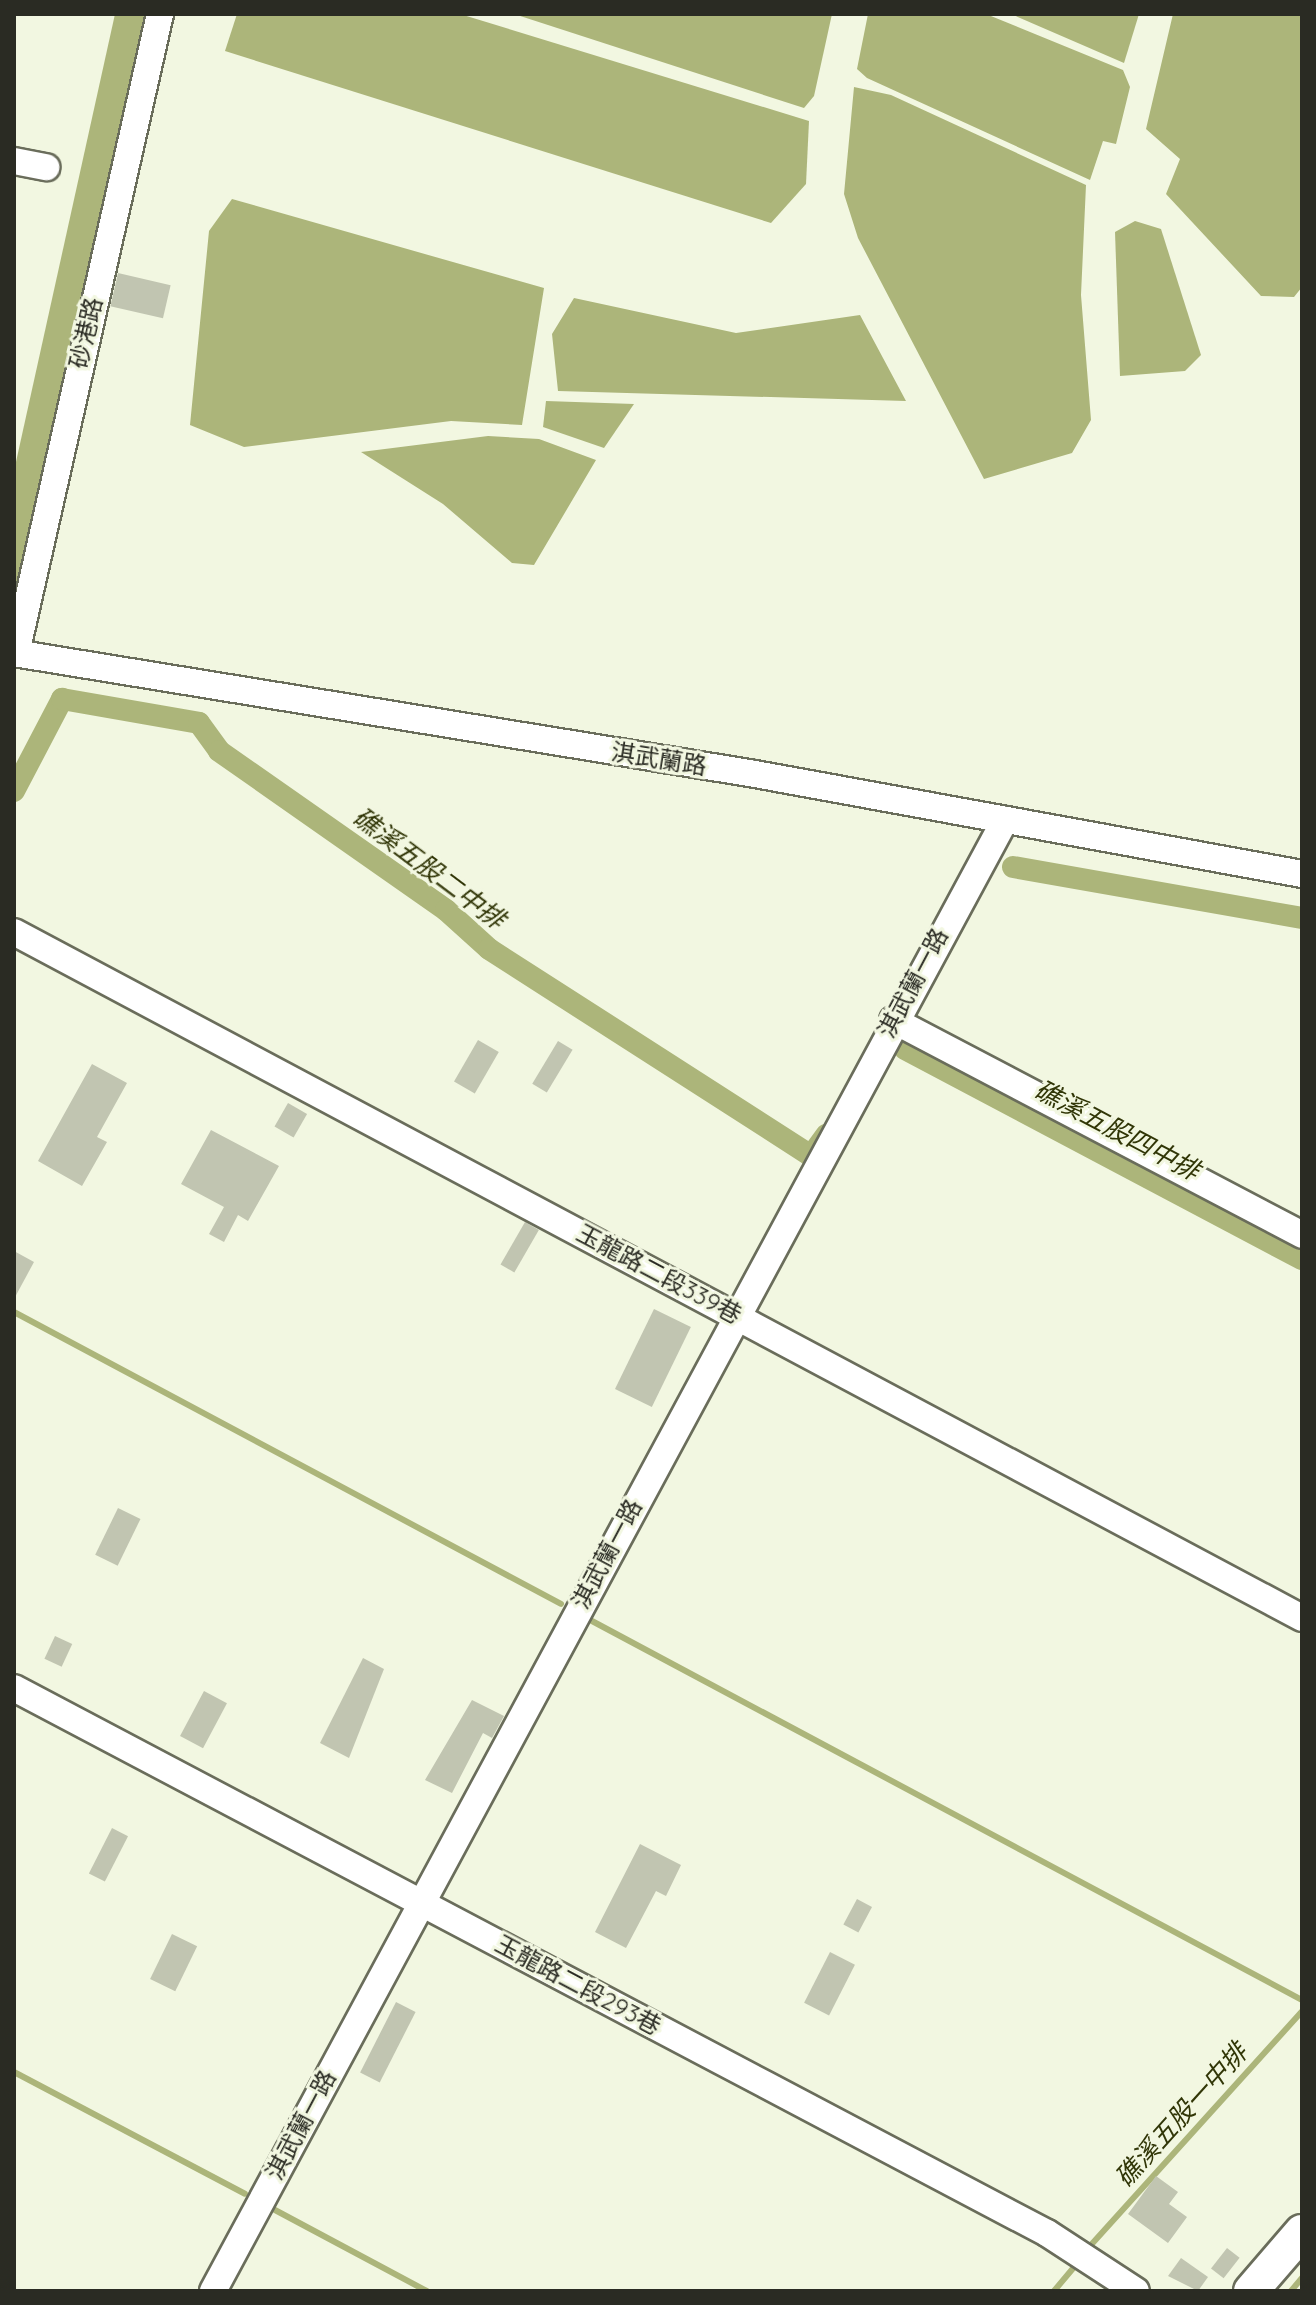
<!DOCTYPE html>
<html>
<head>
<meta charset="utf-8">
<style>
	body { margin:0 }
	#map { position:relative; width:1316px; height:2305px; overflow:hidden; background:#f2f7e1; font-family:Quicksand,"Noto Sans TC",sans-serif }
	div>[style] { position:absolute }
	.water>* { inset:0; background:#acb57a }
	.stream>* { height:6px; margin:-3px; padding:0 3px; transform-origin:3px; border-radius:3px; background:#acb57a }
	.canal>* { height:22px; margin:-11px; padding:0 11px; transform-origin:11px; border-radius:11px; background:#acb57a }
	.building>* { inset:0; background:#c1c5b1; transform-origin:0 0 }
	.roads { filter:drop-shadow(2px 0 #6a6d5b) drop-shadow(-2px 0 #6a6d5b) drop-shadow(0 2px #6a6d5b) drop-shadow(0 -2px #6a6d5b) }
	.minor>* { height:26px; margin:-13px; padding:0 13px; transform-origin:13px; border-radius:13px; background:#fff }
	.major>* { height:34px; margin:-17px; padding:0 17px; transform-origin:17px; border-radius:17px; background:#fff }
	span { translate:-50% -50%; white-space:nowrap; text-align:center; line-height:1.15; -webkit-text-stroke:6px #f2f7e1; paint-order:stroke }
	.street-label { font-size:24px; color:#2a2b23 }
	.water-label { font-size:26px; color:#313607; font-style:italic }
	.frame { position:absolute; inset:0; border:16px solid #2a2b23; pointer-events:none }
</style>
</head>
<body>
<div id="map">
	<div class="water">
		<i style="clip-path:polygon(115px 14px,149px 14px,14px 612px,14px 471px)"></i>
		<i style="clip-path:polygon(237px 14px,460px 14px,809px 121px,806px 184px,771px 223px,225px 51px)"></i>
		<i style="clip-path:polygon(514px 14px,832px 14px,814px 96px,804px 108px)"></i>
		<i style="clip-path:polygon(868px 14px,986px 14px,1123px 70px,1130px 87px,1116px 144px,1103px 141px,1090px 180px,867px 78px,857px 69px)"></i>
		<i style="clip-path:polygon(1011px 14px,1139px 14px,1124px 63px)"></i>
		<i style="clip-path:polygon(1173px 14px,1302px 14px,1302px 287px,1294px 297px,1261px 296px,1166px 194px,1180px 159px,1146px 129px)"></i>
		<i style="clip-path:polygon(854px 87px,891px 95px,1086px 185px,1081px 295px,1091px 420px,1072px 453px,984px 479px,858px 238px,844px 194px)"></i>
		<i style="clip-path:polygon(232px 199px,544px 288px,522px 425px,451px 421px,244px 447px,190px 425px,209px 231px)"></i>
		<i style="clip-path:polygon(1135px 221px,1161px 229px,1201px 355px,1185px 371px,1120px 376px,1115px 232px)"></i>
		<i style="clip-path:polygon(574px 298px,736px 333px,860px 315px,906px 401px,558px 391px,552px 334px)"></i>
		<i style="clip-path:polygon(546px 401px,634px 404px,604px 448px,543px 427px)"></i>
		<i style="clip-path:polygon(488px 436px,539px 439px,596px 460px,534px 565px,512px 563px,443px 504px,361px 452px)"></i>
	</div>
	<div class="stream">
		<i style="left:14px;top:1312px;width:620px;rotate:28.09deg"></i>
		<i style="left:592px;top:1621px;width:805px;rotate:28.09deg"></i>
		<i style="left:14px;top:2072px;width:261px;rotate:27.8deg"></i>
		<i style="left:275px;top:2210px;width:172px;rotate:28.1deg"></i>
		<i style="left:1090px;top:2246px;width:316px;rotate:-47.9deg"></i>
		<i style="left:1054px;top:2291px;width:33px;rotate:-50deg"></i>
		<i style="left:1291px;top:2291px;width:17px;rotate:-50deg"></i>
	</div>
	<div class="canal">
		<i style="left:14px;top:791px;width:104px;rotate:-62.4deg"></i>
		<i style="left:62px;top:699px;width:139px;rotate:9.9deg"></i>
		<i style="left:199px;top:723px;width:34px;rotate:54deg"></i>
		<i style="left:219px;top:751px;width:277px;rotate:35deg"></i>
		<i style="left:446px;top:910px;width:58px;rotate:42.2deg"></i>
		<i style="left:489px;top:949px;width:383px;rotate:32.7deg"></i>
		<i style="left:811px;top:1156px;width:26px;rotate:-54deg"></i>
		<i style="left:1013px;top:867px;width:293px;rotate:10deg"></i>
		<i style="left:905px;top:1049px;width:449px;rotate:27.9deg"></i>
	</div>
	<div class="building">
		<i style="left:118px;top:273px;width:54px;height:34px;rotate:13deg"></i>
		<i style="left:478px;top:1040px;width:24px;height:48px;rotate:30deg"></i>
		<i style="left:558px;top:1041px;width:17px;height:50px;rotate:31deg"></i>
		<i style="clip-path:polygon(92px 1064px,127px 1083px,97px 1137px,107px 1142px,82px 1186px,38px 1161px)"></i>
		<i style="left:288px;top:1103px;width:22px;height:27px;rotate:30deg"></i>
		<i style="clip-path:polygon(211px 1130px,279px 1166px,248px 1221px,238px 1215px,224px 1242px,209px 1234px,224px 1207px,181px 1184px)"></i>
		<i style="left:525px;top:1222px;width:16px;height:49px;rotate:30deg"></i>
		<i style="clip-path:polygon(14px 1251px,34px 1262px,14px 1299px)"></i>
		<i style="left:654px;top:1309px;width:41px;height:89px;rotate:26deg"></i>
		<i style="left:118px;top:1508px;width:25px;height:52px;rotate:26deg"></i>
		<i style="left:55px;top:1636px;width:19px;height:25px;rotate:25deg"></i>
		<i style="clip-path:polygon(363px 1658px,384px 1669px,349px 1758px,320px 1743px)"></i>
		<i style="left:204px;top:1691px;width:26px;height:51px;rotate:28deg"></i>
		<i style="clip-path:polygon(472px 1700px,504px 1716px,492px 1738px,483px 1733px,452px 1793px,425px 1780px)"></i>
		<i style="left:112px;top:1828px;width:18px;height:51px;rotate:27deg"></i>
		<i style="clip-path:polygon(640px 1844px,681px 1865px,666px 1896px,656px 1891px,626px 1948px,595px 1932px)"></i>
		<i style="left:857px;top:1899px;width:17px;height:29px;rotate:28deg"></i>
		<i style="left:172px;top:1934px;width:28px;height:50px;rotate:26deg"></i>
		<i style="left:830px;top:1952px;width:28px;height:57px;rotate:27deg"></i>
		<i style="left:396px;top:2002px;width:22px;height:79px;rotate:27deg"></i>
		<i style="clip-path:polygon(1156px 2176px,1178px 2192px,1169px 2204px,1187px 2217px,1168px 2243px,1128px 2214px)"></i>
		<i style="left:1227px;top:2248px;width:16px;height:26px;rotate:38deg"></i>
		<i style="clip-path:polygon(1181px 2258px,1208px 2277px,1198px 2291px,1168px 2276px)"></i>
	</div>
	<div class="roads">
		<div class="minor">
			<i style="left:14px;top:161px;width:33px;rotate:11deg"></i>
			<i style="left:14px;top:653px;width:751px;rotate:9.27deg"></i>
			<i style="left:755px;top:774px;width:556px;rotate:10.36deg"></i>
			<i style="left:16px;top:653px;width:655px;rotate:-77.3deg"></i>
			<i style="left:14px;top:932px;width:1459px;rotate:28.04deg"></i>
			<i style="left:893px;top:1020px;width:462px;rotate:27.7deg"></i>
			<i style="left:14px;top:1688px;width:1168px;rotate:27.82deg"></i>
			<i style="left:1047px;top:2233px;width:106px;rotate:33.1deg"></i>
			<i style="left:213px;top:2291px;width:1671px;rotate:-61.7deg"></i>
		</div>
		<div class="major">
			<i style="left:1251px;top:2291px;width:78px;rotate:-49.2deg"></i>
		</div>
	</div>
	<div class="street-label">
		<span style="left:86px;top:333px;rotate:-77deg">砂港路</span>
		<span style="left:659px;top:759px;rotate:9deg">淇武蘭路</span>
		<span style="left:913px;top:983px;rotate:-62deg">淇武蘭一路</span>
		<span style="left:659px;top:1274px;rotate:28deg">玉龍路二段339巷</span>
		<span style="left:607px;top:1554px;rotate:-62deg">淇武蘭一路</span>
		<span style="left:578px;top:1985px;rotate:28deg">玉龍路二段293巷</span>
		<span style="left:301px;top:2125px;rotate:-62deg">淇武蘭一路</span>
	</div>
	<div class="water-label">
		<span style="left:429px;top:868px;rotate:37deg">礁溪五股二中排</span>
		<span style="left:1117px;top:1130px;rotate:28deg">礁溪五股四中排</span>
		<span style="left:1181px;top:2115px;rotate:-48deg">礁溪五股一中排</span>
	</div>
	<div class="frame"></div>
</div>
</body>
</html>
